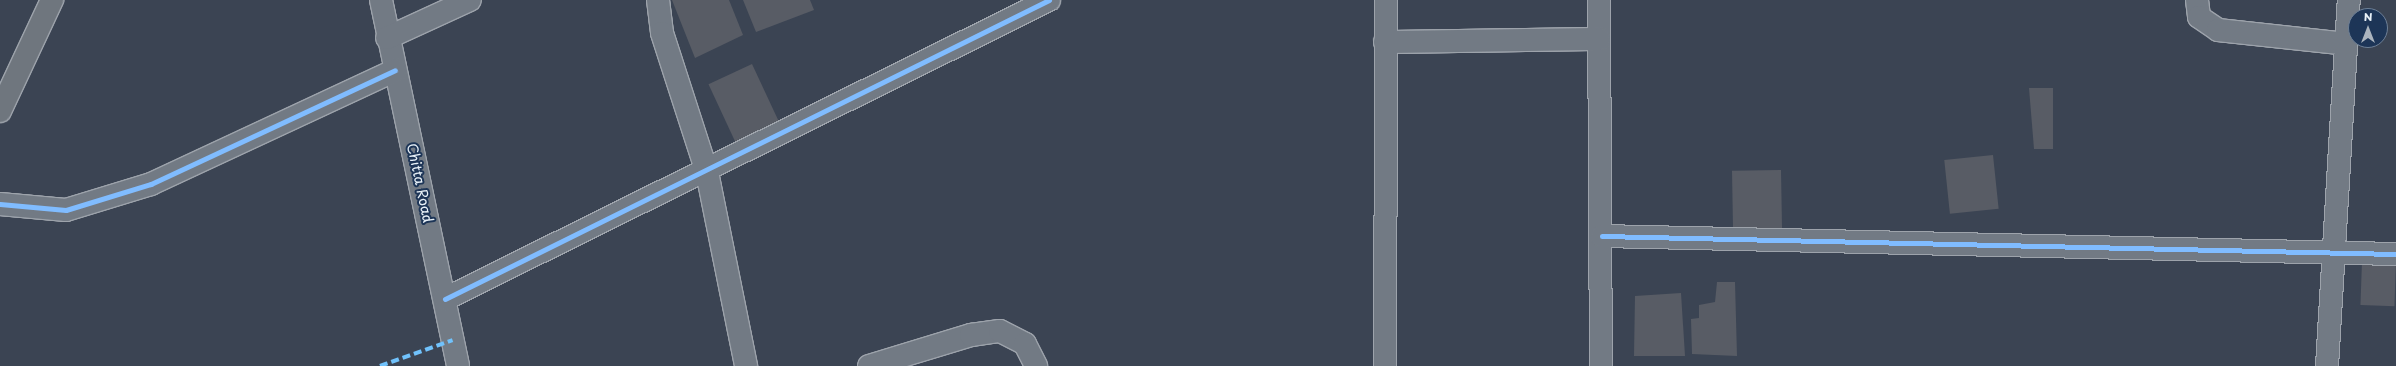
<!DOCTYPE html>
<html>
<head>
<meta charset="utf-8">
<style>
	body { margin:0 }
	#map { position:relative; width:2396px; height:366px; overflow:hidden; background:#3b4453; font-family:"Playpen Sans",sans-serif }
	div>[style] { position:absolute }
	.building>* { inset:0; background:#585c65; transform-origin:0 0 }
	.roads { filter:drop-shadow(1px 0 #9da3ab) drop-shadow(-1px 0 #9da3ab) drop-shadow(0 1px #9da3ab) drop-shadow(0 -1px #9da3ab) }
	.minor>* { height:22px; margin:-11px; padding:0 11px; transform-origin:11px; border-radius:11px; background:#727a84 }
	.major>* { height:22px; margin:-11px; padding:0 11px; transform-origin:11px; border-radius:11px; background:#6f767e }
	.quiet>* { height:4px; margin-top:-2px; transform-origin:0; background:repeating-linear-gradient(90deg,#70c2fc 0 8px,transparent 0 12px) }
	.cycleway>* { height:5px; margin:-2.5px; padding:0 2.5px; transform-origin:2.5px; border-radius:2.5px; background:#80bcff }
	span { translate:-50% -50%; white-space:nowrap; text-align:center; line-height:1.15; -webkit-text-stroke:4px #1d3557; paint-order:stroke }
	.street-label { font-size:14px; color:#e8f1f8 }
	.north { position:absolute; left:2348px; top:8px; width:40px; height:40px; box-sizing:border-box; background:#1d3557; border:1px solid #6e8097; border-radius:50%; rotate:0deg; font-size:11px; font-weight:700; line-height:16px; text-align:center; color:#e8f1f8 }
	.north::after { content:''; display:block; margin:auto; width:14px; height:18px; background:#abb4be; clip-path:polygon(50% 0,100% 100%,50% 72%,0 100%) }
</style>
</head>
<body>
<div id="map">
	<div class="building">
		<i style="clip-path:polygon(672px 0,729px 0,743px 35px,695px 58px)"></i>
		<i style="clip-path:polygon(743px 0,810px 0,814px 10px,756px 32px)"></i>
		<i style="left:752px;top:64px;width:63px;height:48px;rotate:65deg"></i>
		<i style="clip-path:polygon(2029px 88px,2053px 88px,2053px 149px,2034px 149px)"></i>
		<i style="left:1993px;top:155px;width:54px;height:49px;rotate:84deg"></i>
		<i style="left:1781px;top:170px;width:62px;height:49px;rotate:89deg"></i>
		<i style="left:2362px;top:261px;width:34px;height:44px;rotate:2deg"></i>
		<i style="clip-path:polygon(1717px 282px,1735px 282px,1737px 356px,1692px 354px,1691px 319px,1699px 318px,1699px 305px,1715px 302px)"></i>
		<i style="clip-path:polygon(1681px 293px,1685px 356px,1634px 356px,1635px 296px)"></i>
	</div>
	<div class="roads">
		<div class="minor">
			<i style="left:381px;top:0;width:374px;rotate:78.1deg"></i>
			<i style="left:658px;top:0;width:33px;rotate:83deg"></i>
			<i style="left:662px;top:33px;width:146px;rotate:72.1deg"></i>
			<i style="left:707px;top:172px;width:198px;rotate:78.6deg"></i>
			<i style="left:1599px;top:0;width:366px;rotate:89.7deg"></i>
			<i style="left:2197px;top:0;width:17px;rotate:83deg"></i>
			<i style="left:2199px;top:17px;width:23px;rotate:34deg"></i>
			<i style="left:2218px;top:30px;width:129px;rotate:6.2deg"></i>
			<i style="left:387px;top:38px;width:91px;rotate:-24.6deg"></i>
			<i style="left:1385px;top:42px;width:214px;rotate:-0.8deg"></i>
			<i style="left:0;top:204px;width:66px;rotate:5.2deg"></i>
			<i style="left:66px;top:210px;width:89px;rotate:-17deg"></i>
			<i style="left:151px;top:184px;width:269px;rotate:-25deg"></i>
			<i style="left:1602px;top:236px;width:794px;rotate:1.3deg"></i>
			<i style="left:445px;top:299px;width:674px;rotate:-26.34deg"></i>
			<i style="left:869px;top:366px;width:107px;rotate:-16.9deg"></i>
			<i style="left:971px;top:335px;width:29px;rotate:-8deg"></i>
			<i style="left:1000px;top:331px;width:28px;rotate:27deg"></i>
			<i style="left:1025px;top:344px;width:25px;rotate:63deg"></i>
			<i style="left:1385px;top:366px;width:366px;rotate:-89.8deg"></i>
			<i style="left:2327px;top:366px;width:367px;rotate:-86.6deg"></i>
		</div>
		<div class="major">
			<i style="left:0;top:111px;width:123px;rotate:-64.9deg"></i>
		</div>
	</div>
	<div class="quiet">
		<i style="left:380px;top:366px;width:77px;rotate:-19.6deg"></i>
	</div>
	<div class="cycleway">
		<i style="left:0;top:204px;width:66px;rotate:5.2deg"></i>
		<i style="left:66px;top:210px;width:89px;rotate:-17deg"></i>
		<i style="left:151px;top:184px;width:269px;rotate:-25deg"></i>
		<i style="left:1602px;top:236px;width:794px;rotate:1.3deg"></i>
		<i style="left:445px;top:299px;width:674px;rotate:-26.34deg"></i>
	</div>
	<div class="street-label">
		<span style="left:420px;top:183px;rotate:78deg">Chitta Road</span>
	</div>
	<div class="north">N</div>
</div>
</body>
</html>
